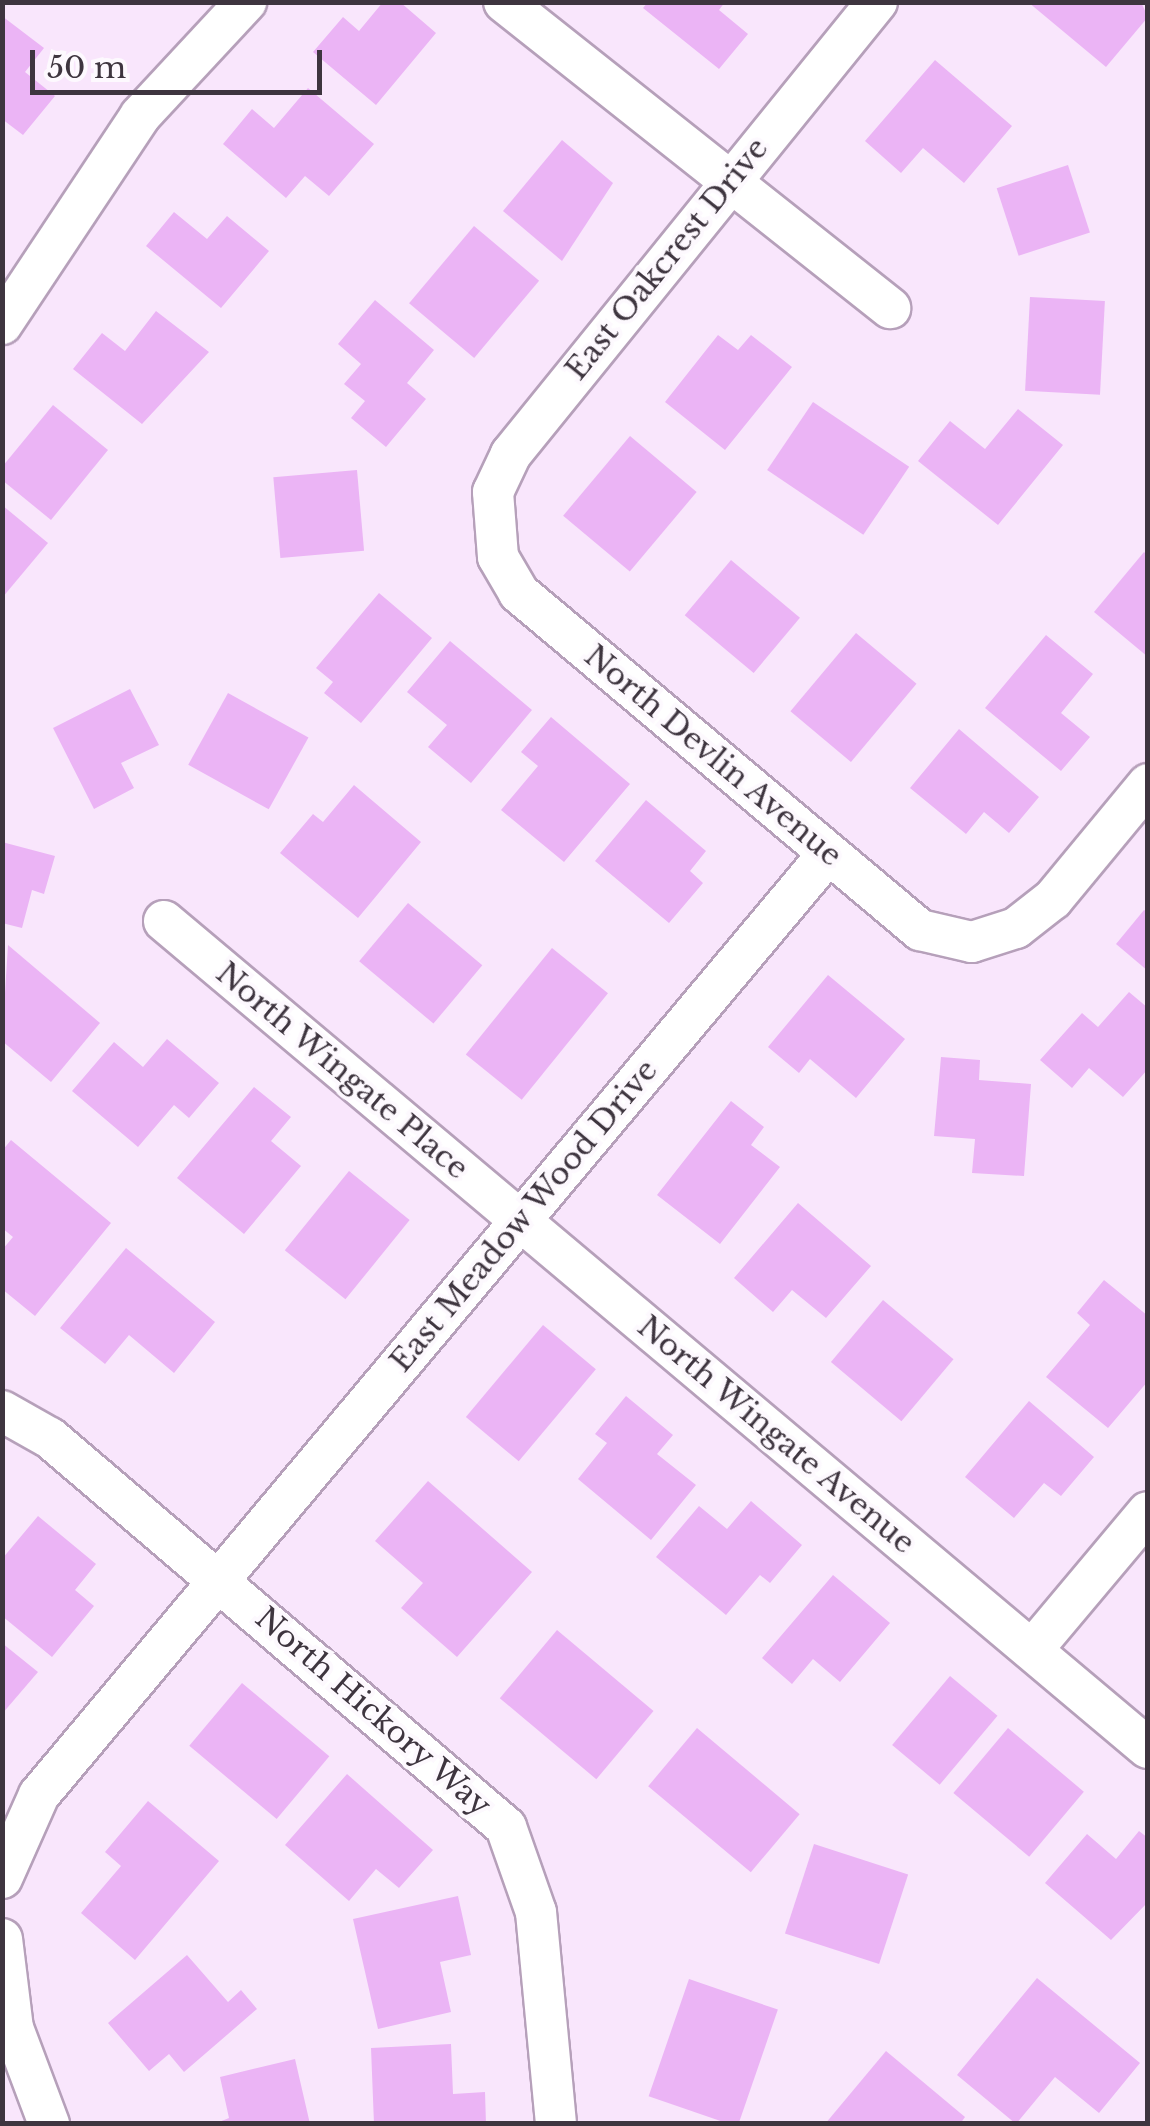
<!DOCTYPE html>
<html>
<head>
<meta charset="utf-8">
<style>
	body { margin:0 }
	#map { position:relative; width:1150px; height:2126px; overflow:hidden; background:#f9e6fc; font-family:"Libre Baskerville",serif }
	div>[style] { position:absolute }
	.building>* { inset:0; background:#ebb4f5; transform-origin:0 0 }
	.roads { filter:drop-shadow(2px 0 #b6a0ba) drop-shadow(-2px 0 #b6a0ba) drop-shadow(0 2px #b6a0ba) drop-shadow(0 -2px #b6a0ba) }
	.street>* { height:40px; margin:-20px; padding:0 20px; transform-origin:20px; border-radius:20px; background:#fff }
	span { translate:-50% -50%; white-space:nowrap; text-align:center; line-height:1.15; -webkit-text-stroke:8px #fdf9fe; paint-order:stroke }
	.street-label { font-size:30px; color:#3e353f }
	.frame { position:absolute; inset:0; border:5px solid #3e353f; pointer-events:none }
	.scale { position:absolute; left:30px; top:50px; width:292px; height:45px; box-sizing:border-box; border:5px solid #3e353f; border-top:0; padding-left:12px; font-size:30px; line-height:35px; white-space:nowrap; color:#3e353f; -webkit-text-stroke:8px #fdf9fe; paint-order:stroke }
</style>
</head>
<body>
<div id="map">
	<div class="building">
		<i style="clip-path:polygon(383px 2px,400px 2px,436px 33px,376px 105px,313px 52px,343px 17px,359px 31px)"></i>
		<i style="clip-path:polygon(648px 2px,725px 2px,719px 10px,748px 34px,719px 69px,643px 8px)"></i>
		<i style="clip-path:polygon(1028px 2px,1141px 2px,1148px 17px,1106px 67px)"></i>
		<i style="clip-path:polygon(2px 16px,44px 48px,25px 72px,55px 96px,23px 135px,2px 119px)"></i>
		<i style="clip-path:polygon(935px 60px,1012px 126px,964px 183px,923px 148px,901px 173px,865px 141px)"></i>
		<i style="clip-path:polygon(308px 88px,374px 144px,329px 196px,305px 176px,286px 198px,223px 144px,252px 109px,274px 128px)"></i>
		<i style="clip-path:polygon(562px 140px,613px 183px,562px 261px,503px 211px)"></i>
		<i style="left:1068px;top:165px;width:71px;height:75px;rotate:72deg"></i>
		<i style="clip-path:polygon(174px 212px,207px 239px,227px 216px,269px 251px,221px 308px,146px 246px)"></i>
		<i style="left:474px;top:226px;width:85px;height:101px;rotate:40deg"></i>
		<i style="left:1030px;top:297px;width:75px;height:94px;rotate:3deg"></i>
		<i style="clip-path:polygon(375px 300px,434px 350px,407px 383px,426px 399px,386px 447px,351px 418px,365px 401px,344px 384px,361px 364px,338px 344px)"></i>
		<i style="clip-path:polygon(156px 311px,209px 352px,142px 424px,73px 369px,102px 333px,125px 351px)"></i>
		<i style="clip-path:polygon(718px 335px,738px 350px,751px 335px,792px 367px,725px 450px,665px 402px)"></i>
		<i style="left:813px;top:402px;width:116px;height:82px;rotate:34deg"></i>
		<i style="clip-path:polygon(53px 405px,108px 450px,51px 520px,2px 480px,2px 467px)"></i>
		<i style="clip-path:polygon(1018px 409px,1063px 445px,998px 525px,918px 461px,950px 421px,985px 449px)"></i>
		<i style="left:630px;top:436px;width:87px;height:104px;rotate:40deg"></i>
		<i style="left:357px;top:470px;width:81px;height:84px;rotate:85deg"></i>
		<i style="clip-path:polygon(2px 505px,48px 543px,2px 598px)"></i>
		<i style="clip-path:polygon(1144px 552px,1148px 556px,1148px 657px,1094px 612px)"></i>
		<i style="left:731px;top:560px;width:90px;height:72px;rotate:40deg"></i>
		<i style="clip-path:polygon(379px 593px,432px 638px,361px 723px,324px 693px,333px 682px,316px 668px)"></i>
		<i style="left:856px;top:633px;width:79px;height:102px;rotate:40deg"></i>
		<i style="clip-path:polygon(1046px 635px,1093px 674px,1061px 713px,1090px 737px,1061px 771px,985px 708px)"></i>
		<i style="clip-path:polygon(450px 641px,532px 710px,471px 783px,428px 747px,447px 725px,407px 692px)"></i>
		<i style="clip-path:polygon(130px 689px,159px 745px,121px 763px,134px 788px,94px 809px,53px 728px)"></i>
		<i style="left:228px;top:693px;width:92px;height:82px;rotate:29deg"></i>
		<i style="clip-path:polygon(551px 717px,630px 784px,564px 862px,501px 810px,538px 766px,521px 752px)"></i>
		<i style="clip-path:polygon(959px 729px,1039px 797px,1009px 833px,984px 812px,966px 834px,910px 788px)"></i>
		<i style="clip-path:polygon(354px 785px,421px 842px,358px 918px,280px 853px,313px 814px,323px 822px)"></i>
		<i style="clip-path:polygon(646px 800px,706px 851px,690px 871px,703px 883px,669px 923px,595px 861px)"></i>
		<i style="clip-path:polygon(2px 842px,55px 856px,44px 894px,32px 890px,22px 928px,2px 923px)"></i>
		<i style="left:408px;top:903px;width:97px;height:76px;rotate:40deg"></i>
		<i style="clip-path:polygon(1144px 910px,1148px 912px,1148px 971px,1116px 944px)"></i>
		<i style="clip-path:polygon(8px 945px,100px 1023px,51px 1082px,2px 1041px)"></i>
		<i style="left:552px;top:948px;width:72px;height:137px;rotate:39deg"></i>
		<i style="clip-path:polygon(828px 975px,905px 1039px,856px 1098px,810px 1059px,799px 1073px,768px 1047px)"></i>
		<i style="clip-path:polygon(1129px 992px,1148px 1008px,1148px 1069px,1123px 1097px,1089px 1068px,1072px 1088px,1040px 1060px,1082px 1013px,1098px 1027px)"></i>
		<i style="clip-path:polygon(167px 1039px,219px 1083px,189px 1118px,174px 1105px,138px 1147px,72px 1091px,114px 1042px,143px 1067px)"></i>
		<i style="clip-path:polygon(941px 1057px,980px 1060px,979px 1080px,1031px 1084px,1024px 1176px,972px 1173px,975px 1139px,934px 1136px)"></i>
		<i style="clip-path:polygon(254px 1087px,291px 1117px,271px 1141px,301px 1166px,244px 1234px,177px 1178px)"></i>
		<i style="clip-path:polygon(731px 1101px,764px 1127px,751px 1145px,780px 1167px,720px 1244px,657px 1195px)"></i>
		<i style="clip-path:polygon(11px 1140px,111px 1223px,35px 1316px,2px 1289px,2px 1250px,13px 1237px,2px 1228px,2px 1151px)"></i>
		<i style="left:349px;top:1171px;width:78px;height:102px;rotate:39deg"></i>
		<i style="clip-path:polygon(798px 1203px,871px 1266px,826px 1318px,792px 1290px,773px 1312px,734px 1278px)"></i>
		<i style="clip-path:polygon(126px 1248px,215px 1322px,174px 1373px,129px 1335px,105px 1364px,60px 1328px)"></i>
		<i style="clip-path:polygon(1104px 1280px,1148px 1316px,1148px 1381px,1108px 1428px,1046px 1377px,1090px 1325px,1077px 1313px)"></i>
		<i style="left:883px;top:1300px;width:92px;height:81px;rotate:40deg"></i>
		<i style="left:543px;top:1325px;width:69px;height:120px;rotate:40deg"></i>
		<i style="clip-path:polygon(626px 1396px,673px 1435px,657px 1454px,696px 1485px,651px 1540px,578px 1479px,607px 1443px,595px 1434px)"></i>
		<i style="clip-path:polygon(1029px 1401px,1094px 1457px,1061px 1496px,1044px 1483px,1014px 1518px,965px 1477px)"></i>
		<i style="clip-path:polygon(428px 1481px,532px 1572px,457px 1657px,401px 1608px,423px 1583px,375px 1541px)"></i>
		<i style="clip-path:polygon(751px 1501px,802px 1545px,770px 1583px,760px 1575px,726px 1615px,656px 1557px,699px 1506px,727px 1529px)"></i>
		<i style="clip-path:polygon(38px 1516px,96px 1564px,75px 1590px,94px 1606px,52px 1657px,2px 1616px,2px 1559px)"></i>
		<i style="clip-path:polygon(833px 1575px,890px 1623px,840px 1682px,813px 1659px,792px 1684px,762px 1658px)"></i>
		<i style="left:557px;top:1630px;width:126px;height:89px;rotate:40deg"></i>
		<i style="clip-path:polygon(2px 1643px,38px 1672px,2px 1714px)"></i>
		<i style="left:950px;top:1676px;width:62px;height:90px;rotate:40deg"></i>
		<i style="left:242px;top:1683px;width:114px;height:82px;rotate:40deg"></i>
		<i style="left:697px;top:1728px;width:134px;height:76px;rotate:40deg"></i>
		<i style="left:1008px;top:1728px;width:99px;height:85px;rotate:40deg"></i>
		<i style="clip-path:polygon(347px 1774px,433px 1850px,399px 1888px,376px 1869px,349px 1901px,285px 1845px)"></i>
		<i style="clip-path:polygon(148px 1801px,219px 1861px,135px 1960px,81px 1913px,121px 1866px,105px 1852px)"></i>
		<i style="clip-path:polygon(1139px 1831px,1148px 1838px,1148px 1902px,1111px 1940px,1045px 1883px,1087px 1834px,1116px 1859px)"></i>
		<i style="left:814px;top:1844px;width:99px;height:94px;rotate:18deg"></i>
		<i style="clip-path:polygon(458px 1896px,471px 1955px,440px 1962px,451px 2012px,378px 2029px,353px 1919px)"></i>
		<i style="clip-path:polygon(187px 1955px,228px 2002px,241px 1990px,257px 2009px,184px 2072px,169px 2054px,149px 2071px,108px 2023px)"></i>
		<i style="clip-path:polygon(1037px 1978px,1140px 2063px,1099px 2113px,1055px 2077px,1016px 2124px,957px 2075px)"></i>
		<i style="left:689px;top:1979px;width:94px;height:124px;rotate:19deg"></i>
		<i style="clip-path:polygon(451px 2044px,453px 2094px,485px 2092px,486px 2124px,374px 2124px,371px 2048px)"></i>
		<i style="clip-path:polygon(886px 2051px,965px 2117px,960px 2124px,825px 2124px)"></i>
		<i style="clip-path:polygon(295px 2059px,310px 2124px,214px 2124px,229px 2118px,220px 2077px)"></i>
	</div>
	<div class="roads">
		<div class="street">
			<i style="left:504px;top:2px;width:493px;rotate:38.4deg"></i>
			<i style="left:877px;top:2px;width:582px;rotate:129deg"></i>
			<i style="left:511px;top:454px;width:42px;rotate:115.3deg"></i>
			<i style="left:493px;top:492px;width:65px;rotate:85.6deg"></i>
			<i style="left:498px;top:557px;width:42px;rotate:59.7deg"></i>
			<i style="left:519px;top:593px;width:524px;rotate:40.04deg"></i>
			<i style="left:920px;top:930px;width:53px;rotate:13deg"></i>
			<i style="left:972px;top:942px;width:46px;rotate:-17.7deg"></i>
			<i style="left:1016px;top:928px;width:47px;rotate:-38.1deg"></i>
			<i style="left:1053px;top:899px;width:149px;rotate:-50.4deg"></i>
			<i style="left:2px;top:324px;width:250px;rotate:-56.4deg"></i>
			<i style="left:140px;top:116px;width:156px;rotate:-47.1deg"></i>
			<i style="left:164px;top:921px;width:1285px;rotate:40.05deg"></i>
			<i style="left:2px;top:1411px;width:55px;rotate:29.4deg"></i>
			<i style="left:50px;top:1438px;width:599px;rotate:40.47deg"></i>
			<i style="left:506px;top:1827px;width:90px;rotate:70.6deg"></i>
			<i style="left:536px;top:1912px;width:213px;rotate:84.6deg"></i>
			<i style="left:1032px;top:1650px;width:180px;rotate:-50deg"></i>
			<i style="left:2px;top:1878px;width:91px;rotate:-66deg"></i>
			<i style="left:39px;top:1795px;width:1229px;rotate:-50.02deg"></i>
			<i style="left:2px;top:1939px;width:90px;rotate:83deg"></i>
			<i style="left:13px;top:2028px;width:103px;rotate:69.4deg"></i>
		</div>
	</div>
	<div class="street-label">
		<span style="left:667px;top:259px;rotate:-51deg">East Oakcrest Drive</span>
		<span style="left:713px;top:756px;rotate:40deg">North Devlin Avenue</span>
		<span style="left:342px;top:1071px;rotate:40deg">North Wingate Place</span>
		<span style="left:524px;top:1216px;rotate:-50deg">East Meadow Wood Drive</span>
		<span style="left:776px;top:1435px;rotate:40deg">North Wingate Avenue</span>
		<span style="left:373px;top:1712px;rotate:41deg">North Hickory Way</span>
	</div>
	<div class="frame"></div>
	<div class="scale">50 m</div>
</div>
</body>
</html>
